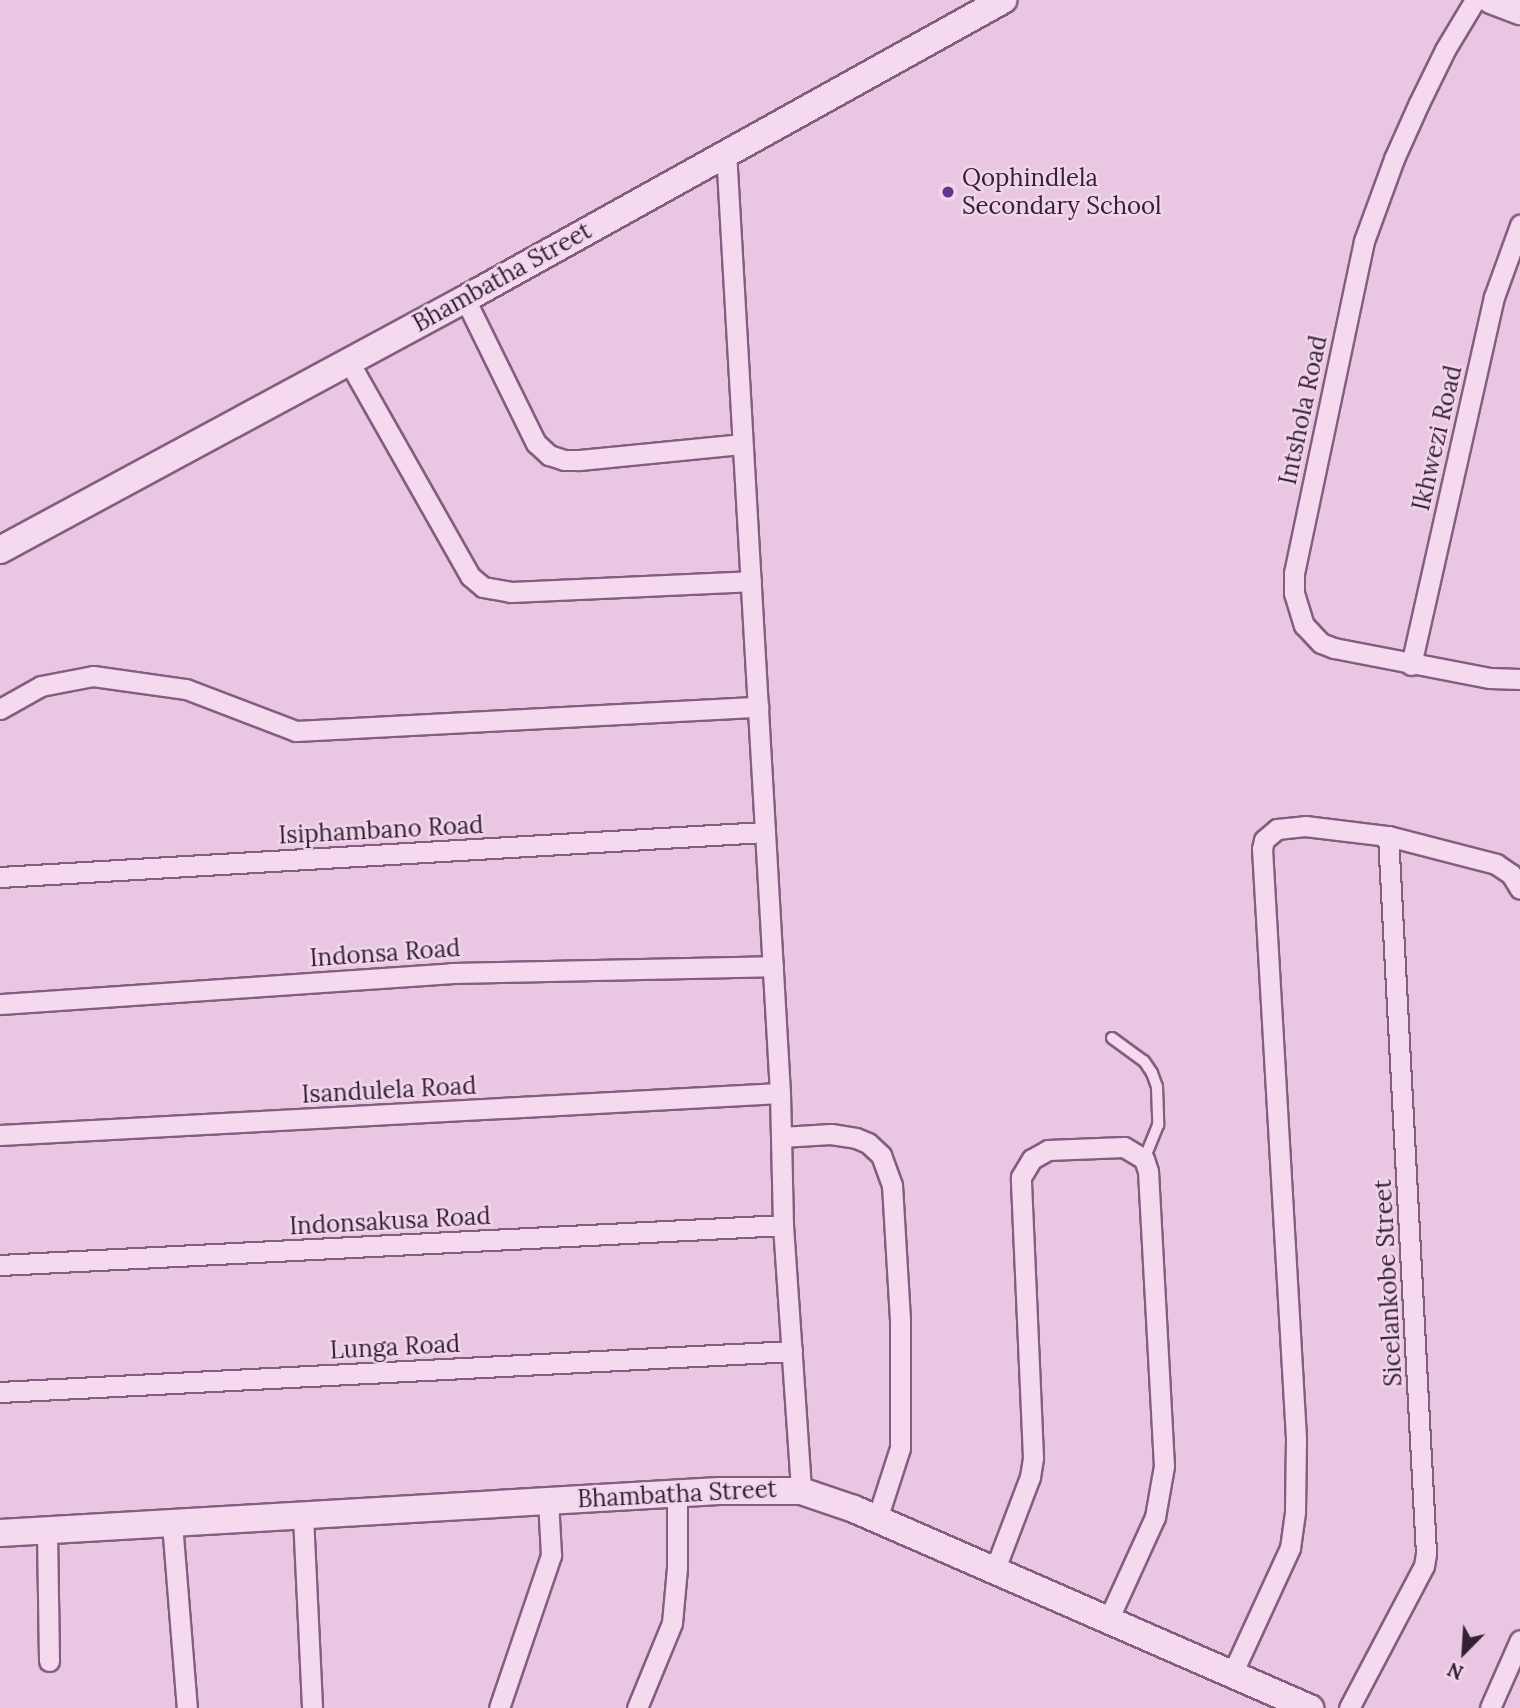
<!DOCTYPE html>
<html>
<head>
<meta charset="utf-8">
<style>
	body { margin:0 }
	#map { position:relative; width:1520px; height:1708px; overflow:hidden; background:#e9c7e2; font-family:Lora,serif }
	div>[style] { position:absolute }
	.roads { filter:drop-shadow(2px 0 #835e81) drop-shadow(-2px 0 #835e81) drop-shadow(0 2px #835e81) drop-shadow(0 -2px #835e81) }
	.lane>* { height:10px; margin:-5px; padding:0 5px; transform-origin:5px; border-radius:5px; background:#f5d9ef }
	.street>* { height:19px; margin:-9.5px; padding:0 9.5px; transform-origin:9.5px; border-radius:9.5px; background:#f5d9ef }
	.secondary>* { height:26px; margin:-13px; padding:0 13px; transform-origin:13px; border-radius:13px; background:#f5d9ef }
	.dots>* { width:19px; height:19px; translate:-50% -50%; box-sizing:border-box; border:4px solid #f1d5eb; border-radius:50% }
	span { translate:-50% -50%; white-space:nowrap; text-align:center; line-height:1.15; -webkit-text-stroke:5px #f1d5eb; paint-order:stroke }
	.poi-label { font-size:24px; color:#342034 }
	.left { translate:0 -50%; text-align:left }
	.street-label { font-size:24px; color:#342034 }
	.north { position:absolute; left:1429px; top:1617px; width:70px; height:70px; -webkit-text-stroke:5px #f1d5eb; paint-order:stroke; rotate:204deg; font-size:19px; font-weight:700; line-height:28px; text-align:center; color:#342034 }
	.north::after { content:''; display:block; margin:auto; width:24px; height:32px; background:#342034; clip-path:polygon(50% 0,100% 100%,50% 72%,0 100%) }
</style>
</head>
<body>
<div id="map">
	<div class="roads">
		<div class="lane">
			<i style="left:1112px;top:1038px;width:39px;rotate:36deg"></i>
			<i style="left:1144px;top:1061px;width:14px;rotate:56deg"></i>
			<i style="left:1152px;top:1073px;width:15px;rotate:70deg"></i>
			<i style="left:1157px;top:1087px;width:38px;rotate:88deg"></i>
			<i style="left:1158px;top:1125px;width:37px;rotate:112deg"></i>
		</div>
		<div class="street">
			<i style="left:1475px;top:0;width:58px;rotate:121deg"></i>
			<i style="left:1445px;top:50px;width:59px;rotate:116.1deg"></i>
			<i style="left:1419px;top:103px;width:61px;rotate:114.1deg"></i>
			<i style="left:1394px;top:159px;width:87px;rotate:110.1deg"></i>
			<i style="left:1364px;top:241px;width:339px;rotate:101.9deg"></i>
			<i style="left:1294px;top:573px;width:20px;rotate:90deg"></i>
			<i style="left:1294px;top:593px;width:34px;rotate:73deg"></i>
			<i style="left:1304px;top:625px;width:25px;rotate:47deg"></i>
			<i style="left:1321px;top:643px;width:14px;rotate:21deg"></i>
			<i style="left:1334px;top:648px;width:159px;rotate:10.9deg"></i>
			<i style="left:1490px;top:678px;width:30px;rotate:2deg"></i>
			<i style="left:726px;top:151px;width:944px;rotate:86.72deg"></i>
			<i style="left:780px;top:1093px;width:132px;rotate:88.7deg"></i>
			<i style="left:783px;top:1225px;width:267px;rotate:86.1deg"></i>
			<i style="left:465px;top:299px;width:161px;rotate:63.8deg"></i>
			<i style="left:536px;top:443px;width:18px;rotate:43deg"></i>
			<i style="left:549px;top:455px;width:16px;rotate:18deg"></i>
			<i style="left:564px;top:460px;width:15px"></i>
			<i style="left:579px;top:460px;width:163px;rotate:-5.6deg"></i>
			<i style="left:349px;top:362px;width:246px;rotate:60.5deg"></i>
			<i style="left:470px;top:576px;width:17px;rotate:40deg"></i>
			<i style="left:483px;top:587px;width:27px;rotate:10deg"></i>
			<i style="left:510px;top:592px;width:241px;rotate:-2.6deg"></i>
			<i style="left:1411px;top:665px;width:377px;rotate:-77.3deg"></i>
			<i style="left:1494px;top:297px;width:77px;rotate:-70.1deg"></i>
			<i style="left:0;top:709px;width:47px;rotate:-29.3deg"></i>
			<i style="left:41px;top:686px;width:53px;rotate:-10.9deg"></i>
			<i style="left:93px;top:676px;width:94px;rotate:8deg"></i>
			<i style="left:186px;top:689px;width:118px;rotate:20.9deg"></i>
			<i style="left:296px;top:731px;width:463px;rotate:-3deg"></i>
			<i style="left:0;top:877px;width:766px;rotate:-3.37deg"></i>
			<i style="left:0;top:1004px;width:452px;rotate:-3.9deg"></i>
			<i style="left:451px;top:973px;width:322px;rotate:-1.2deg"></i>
			<i style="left:0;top:1135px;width:781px;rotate:-3.08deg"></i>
			<i style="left:781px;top:1137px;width:50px;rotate:-3.4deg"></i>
			<i style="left:831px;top:1134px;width:25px;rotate:9deg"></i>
			<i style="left:856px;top:1138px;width:13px;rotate:23deg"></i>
			<i style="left:868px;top:1143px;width:18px;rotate:43deg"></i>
			<i style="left:881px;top:1155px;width:32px;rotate:70deg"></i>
			<i style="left:892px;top:1185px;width:135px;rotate:86.6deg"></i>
			<i style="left:900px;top:1320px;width:128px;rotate:90deg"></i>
			<i style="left:900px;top:1448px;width:75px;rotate:107.9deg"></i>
			<i style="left:0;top:1265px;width:784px;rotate:-2.92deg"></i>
			<i style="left:0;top:1392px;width:793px;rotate:-2.96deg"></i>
			<i style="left:303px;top:1516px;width:192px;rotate:87.3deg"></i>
			<i style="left:172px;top:1523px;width:186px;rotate:85.4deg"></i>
			<i style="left:47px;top:1532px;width:129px;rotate:89.1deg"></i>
			<i style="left:995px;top:1569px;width:98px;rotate:-69.2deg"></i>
			<i style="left:1030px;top:1477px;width:20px;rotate:-81deg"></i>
			<i style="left:1033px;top:1457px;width:280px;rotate:-92.5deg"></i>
			<i style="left:1021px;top:1177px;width:21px;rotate:-59deg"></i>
			<i style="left:1032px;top:1159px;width:18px;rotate:-29deg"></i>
			<i style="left:1048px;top:1150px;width:76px;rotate:-2.3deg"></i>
			<i style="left:1124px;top:1147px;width:23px;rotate:31deg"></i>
			<i style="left:1144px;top:1159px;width:13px;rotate:72deg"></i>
			<i style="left:1148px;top:1171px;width:295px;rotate:86.9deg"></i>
			<i style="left:1164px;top:1466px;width:52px;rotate:100deg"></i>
			<i style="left:1155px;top:1517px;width:113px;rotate:114.5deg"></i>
			<i style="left:1232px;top:1674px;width:139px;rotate:-65.3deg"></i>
			<i style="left:1290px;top:1548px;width:37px;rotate:-82deg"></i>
			<i style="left:1295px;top:1511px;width:73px;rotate:-89.2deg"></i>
			<i style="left:1296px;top:1438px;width:590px;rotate:-93.3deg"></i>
			<i style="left:1262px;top:849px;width:9px;rotate:-77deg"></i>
			<i style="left:1264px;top:840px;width:17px;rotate:-40deg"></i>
			<i style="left:1277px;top:829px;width:28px;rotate:-6deg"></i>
			<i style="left:1305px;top:826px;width:84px;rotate:6.9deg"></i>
			<i style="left:1388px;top:836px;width:112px;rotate:14.5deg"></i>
			<i style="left:1496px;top:864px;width:18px;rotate:34deg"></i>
			<i style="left:1511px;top:874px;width:17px;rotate:59deg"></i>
			<i style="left:499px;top:1708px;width:162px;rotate:-71.2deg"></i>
			<i style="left:551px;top:1555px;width:55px;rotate:-93.1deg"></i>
			<i style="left:637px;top:1708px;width:92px;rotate:-67.6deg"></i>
			<i style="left:672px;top:1623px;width:55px;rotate:-84.8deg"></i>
			<i style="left:677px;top:1568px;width:74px;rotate:-90deg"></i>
			<i style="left:1349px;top:1708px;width:161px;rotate:-62.2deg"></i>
			<i style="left:1424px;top:1566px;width:13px;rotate:-81deg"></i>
			<i style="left:1426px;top:1553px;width:718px;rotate:-93.03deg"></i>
			<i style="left:1490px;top:1708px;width:74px;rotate:-66.2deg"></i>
		</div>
		<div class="secondary">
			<i style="left:1491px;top:0;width:31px;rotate:21deg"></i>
			<i style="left:0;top:550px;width:528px;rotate:-28.36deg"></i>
			<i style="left:465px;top:299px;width:616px;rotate:-29.06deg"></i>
			<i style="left:0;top:1533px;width:720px;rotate:-3.34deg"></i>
			<i style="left:719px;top:1491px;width:82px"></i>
			<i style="left:801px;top:1491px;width:56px;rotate:18.8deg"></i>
			<i style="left:854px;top:1509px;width:498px;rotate:23.6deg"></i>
		</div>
	</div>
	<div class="dots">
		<i style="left:948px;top:192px;background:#60358b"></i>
	</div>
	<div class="poi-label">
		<span class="left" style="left:962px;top:192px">Qophindlela<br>Secondary School</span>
	</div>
	<div class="street-label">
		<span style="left:502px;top:277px;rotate:-29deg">Bhambatha Street</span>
		<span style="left:1303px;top:410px;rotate:-78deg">Intshola Road</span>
		<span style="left:1437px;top:438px;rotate:-77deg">Ikhwezi Road</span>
		<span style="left:381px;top:830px;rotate:-3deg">Isiphambano Road</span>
		<span style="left:385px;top:953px;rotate:-4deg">Indonsa Road</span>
		<span style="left:389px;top:1090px;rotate:-3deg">Isandulela Road</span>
		<span style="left:390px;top:1221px;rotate:-3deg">Indonsakusa Road</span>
		<span style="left:1388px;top:1283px;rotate:-93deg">Sicelankobe Street</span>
		<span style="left:395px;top:1347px;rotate:-3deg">Lunga Road</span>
		<span style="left:677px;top:1494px;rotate:-3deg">Bhambatha Street</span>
	</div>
	<div class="north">N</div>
</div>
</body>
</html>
